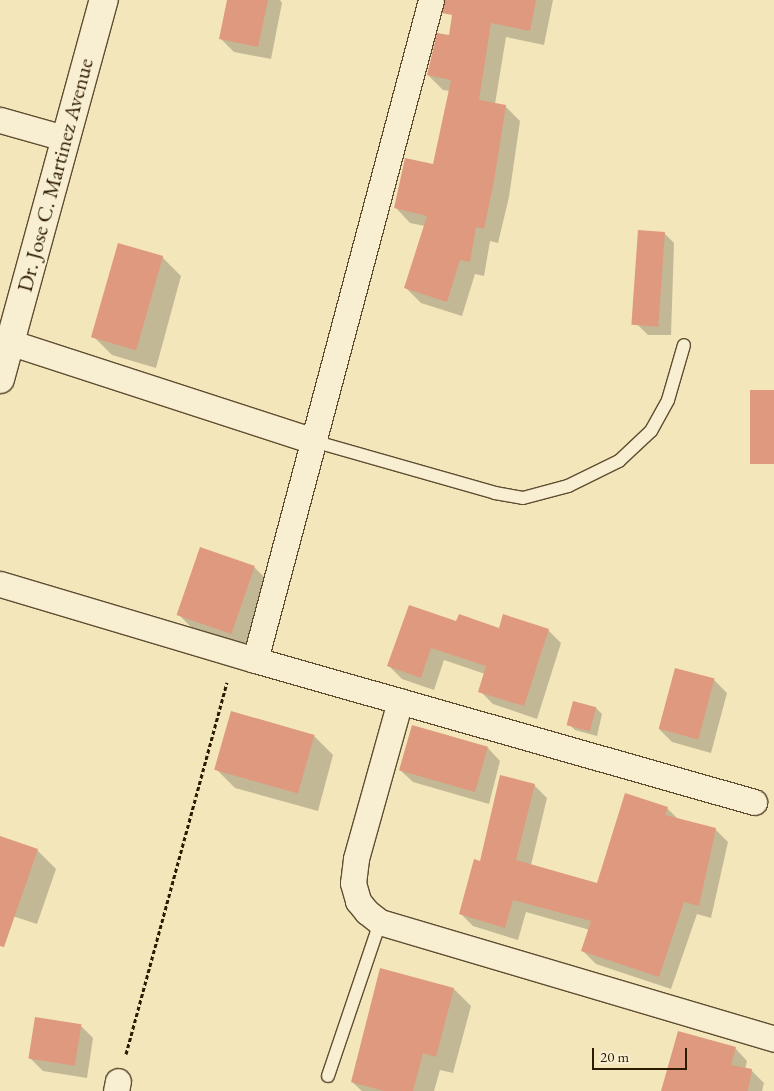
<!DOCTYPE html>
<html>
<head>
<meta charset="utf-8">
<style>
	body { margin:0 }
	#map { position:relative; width:774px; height:1091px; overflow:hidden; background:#f4e6bb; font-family:"EB Garamond",serif }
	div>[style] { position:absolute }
	.shadow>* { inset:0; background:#0003 }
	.building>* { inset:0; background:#df997e; transform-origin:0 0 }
	.path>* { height:3px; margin-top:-1.5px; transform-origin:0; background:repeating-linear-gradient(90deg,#2e1a01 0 4px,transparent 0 6.5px) }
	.roads { filter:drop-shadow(1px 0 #604d30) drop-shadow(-1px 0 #604d30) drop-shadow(0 1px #604d30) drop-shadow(0 -1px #604d30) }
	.lane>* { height:12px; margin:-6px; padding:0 6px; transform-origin:6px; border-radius:6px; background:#f8efd3 }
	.street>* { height:25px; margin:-12.5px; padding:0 12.5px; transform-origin:12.5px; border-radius:12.5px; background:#f8efd3 }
	.secondary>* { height:28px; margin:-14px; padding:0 14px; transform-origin:14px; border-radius:14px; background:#f8efd3 }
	span { translate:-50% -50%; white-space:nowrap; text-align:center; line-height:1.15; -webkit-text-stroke:4.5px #f8efd3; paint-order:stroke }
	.street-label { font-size:22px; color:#2e1a01 }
	.scale { position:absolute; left:592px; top:1048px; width:95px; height:22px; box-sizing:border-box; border:2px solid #2e1a01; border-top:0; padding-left:6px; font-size:15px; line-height:18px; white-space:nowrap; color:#2e1a01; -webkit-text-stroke:4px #f8efd3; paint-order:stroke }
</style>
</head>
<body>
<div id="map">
	<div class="shadow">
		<i style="clip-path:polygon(229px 0,280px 0,282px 3px,271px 59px,234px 52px,221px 39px)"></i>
		<i style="clip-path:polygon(456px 0,553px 0,544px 45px,506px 37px,495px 104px,505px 106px,520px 121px,509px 197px,498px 243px,490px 241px,484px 276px,475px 274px,462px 316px,421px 303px,406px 288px,425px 226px,410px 223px,396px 208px,434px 166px,450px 91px,443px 90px,428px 75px,450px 37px)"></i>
		<i style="clip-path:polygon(664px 233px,674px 243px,671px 335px,648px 335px,638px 325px)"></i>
		<i style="clip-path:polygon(162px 257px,181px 276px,156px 368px,112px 355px,93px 336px)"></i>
		<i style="clip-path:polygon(254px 567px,267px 580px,245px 646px,192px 628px,179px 615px)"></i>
		<i style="clip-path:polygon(457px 622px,500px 629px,548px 630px,561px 643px,537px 719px,493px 704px,480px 691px,485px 674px,444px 660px,434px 690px,402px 679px,389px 666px)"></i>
		<i style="clip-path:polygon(714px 680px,727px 693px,711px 753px,672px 742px,659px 729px)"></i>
		<i style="clip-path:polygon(596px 708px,602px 714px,597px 736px,575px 730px,569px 724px)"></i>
		<i style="clip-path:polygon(314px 736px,333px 755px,318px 811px,235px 788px,216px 769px)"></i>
		<i style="clip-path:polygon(488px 748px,500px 761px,489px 804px,413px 782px,400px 770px)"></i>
		<i style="clip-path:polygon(534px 785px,547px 798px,531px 865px,598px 885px,667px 808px,679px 820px,715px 829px,728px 842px,711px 918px,697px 914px,671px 989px,596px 964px,583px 951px,590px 930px,526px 912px,518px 940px,473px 926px,460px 913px,481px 862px)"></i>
		<i style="clip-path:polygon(0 837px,37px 850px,56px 869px,37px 924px,0 912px)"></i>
		<i style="clip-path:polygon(454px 989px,471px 1006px,453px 1073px,440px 1070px,434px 1091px,362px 1091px,352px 1082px)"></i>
		<i style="clip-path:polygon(80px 1025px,93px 1038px,87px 1078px,43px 1071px,30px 1058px)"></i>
		<i style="clip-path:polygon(735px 1048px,747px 1061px,745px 1069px,752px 1071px,764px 1083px,762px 1091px,663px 1091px)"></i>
	</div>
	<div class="building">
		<i style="clip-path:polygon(227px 0,268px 0,258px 47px,219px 39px)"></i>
		<i style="clip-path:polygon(445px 0,536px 0,530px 31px,491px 23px,479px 100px,506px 105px,494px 181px,484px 229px,476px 227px,470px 262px,460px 260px,447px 302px,404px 288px,427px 216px,394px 208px,405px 158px,433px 164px,451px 80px,427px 75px,437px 33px,449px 35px,452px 15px,442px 13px)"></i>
		<i style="left:638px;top:230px;width:27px;height:95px;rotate:4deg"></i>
		<i style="left:118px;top:243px;width:47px;height:98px;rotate:16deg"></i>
		<i style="left:774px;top:390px;width:74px;height:24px;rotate:90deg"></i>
		<i style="left:200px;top:547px;width:58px;height:72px;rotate:19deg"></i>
		<i style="clip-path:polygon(409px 605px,456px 621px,459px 614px,499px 628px,503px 614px,549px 629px,524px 706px,478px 692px,486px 666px,431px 648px,421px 678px,387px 666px)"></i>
		<i style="left:675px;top:668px;width:41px;height:63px;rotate:15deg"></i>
		<i style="left:573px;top:701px;width:24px;height:25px;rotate:15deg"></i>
		<i style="left:231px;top:711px;width:87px;height:61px;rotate:16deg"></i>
		<i style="left:412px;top:725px;width:79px;height:47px;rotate:16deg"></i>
		<i style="clip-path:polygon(500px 775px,535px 784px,516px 860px,597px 883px,625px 793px,668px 807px,665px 815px,716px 828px,699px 906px,684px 902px,659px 977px,581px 951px,591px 921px,513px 900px,505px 928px,459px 914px,474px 859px,480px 861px)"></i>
		<i style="clip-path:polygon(0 836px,38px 849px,4px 947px,0 946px)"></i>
		<i style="clip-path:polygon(380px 968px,454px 988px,436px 1057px,423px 1053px,413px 1091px,384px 1091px,351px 1082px)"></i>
		<i style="left:35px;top:1017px;width:47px;height:42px;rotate:9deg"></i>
		<i style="clip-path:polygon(678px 1031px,736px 1047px,731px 1065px,752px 1069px,748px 1091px,661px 1091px)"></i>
	</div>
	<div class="path">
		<i style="left:126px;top:1054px;width:385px;rotate:-74.8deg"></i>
	</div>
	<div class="roads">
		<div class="lane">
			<i style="left:313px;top:441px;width:189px;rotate:15.9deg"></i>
			<i style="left:495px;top:493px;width:28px;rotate:10deg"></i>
			<i style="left:523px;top:498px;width:47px;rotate:-14.9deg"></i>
			<i style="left:568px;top:486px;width:57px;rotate:-26.1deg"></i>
			<i style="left:619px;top:461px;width:44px;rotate:-43.2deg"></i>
			<i style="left:651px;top:431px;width:35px;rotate:-61deg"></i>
			<i style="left:668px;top:400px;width:57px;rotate:-73.8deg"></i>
			<i style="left:328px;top:1076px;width:163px;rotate:-71.3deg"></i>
		</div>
		<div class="street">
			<i style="left:0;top:120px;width:66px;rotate:15.7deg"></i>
			<i style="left:9px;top:342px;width:320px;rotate:18deg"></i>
			<i style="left:0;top:584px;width:266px;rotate:16.6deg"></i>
			<i style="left:255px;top:660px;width:519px;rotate:15.88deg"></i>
			<i style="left:255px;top:660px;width:683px;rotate:-75.07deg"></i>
			<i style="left:400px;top:701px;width:164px;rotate:105.6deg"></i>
			<i style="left:356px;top:859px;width:24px;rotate:97deg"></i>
			<i style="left:353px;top:883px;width:19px;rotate:74deg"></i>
			<i style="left:358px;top:901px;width:14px;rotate:51deg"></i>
			<i style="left:367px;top:912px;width:16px;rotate:38deg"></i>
			<i style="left:380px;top:922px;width:411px;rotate:16.5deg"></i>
			<i style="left:116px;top:1091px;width:10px;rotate:-79deg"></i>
		</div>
		<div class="secondary">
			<i style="left:0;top:379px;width:393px;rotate:-74.7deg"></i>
		</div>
	</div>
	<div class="street-label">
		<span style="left:55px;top:175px;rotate:-75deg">Dr. Jose C. Martinez Avenue</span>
	</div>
	<div class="scale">20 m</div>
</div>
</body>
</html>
